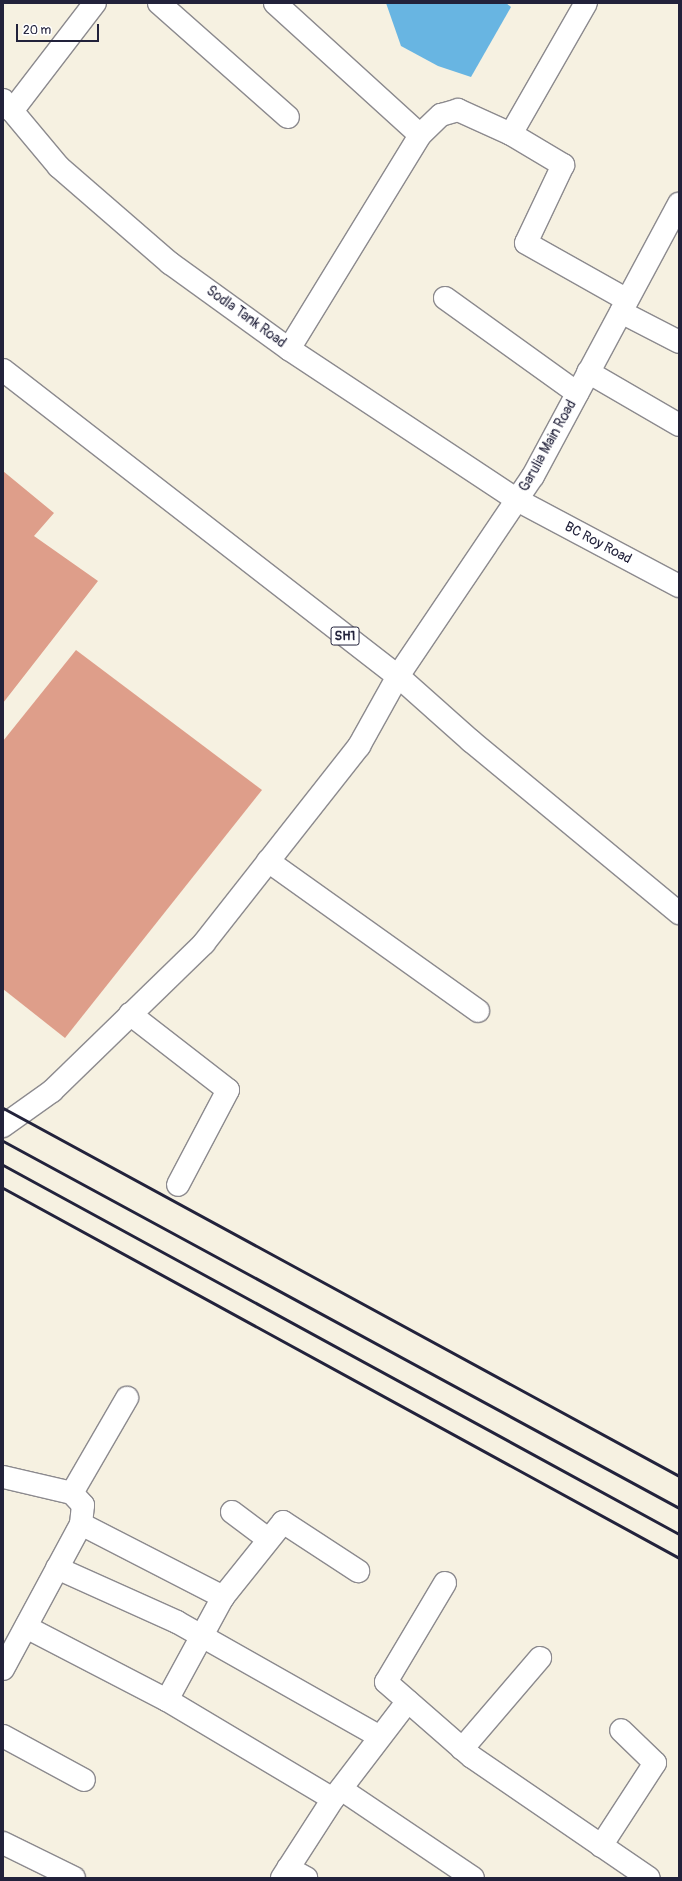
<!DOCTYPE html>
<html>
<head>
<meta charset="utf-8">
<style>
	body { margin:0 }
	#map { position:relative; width:682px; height:1881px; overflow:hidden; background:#f6f1e1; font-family:Pangolin,sans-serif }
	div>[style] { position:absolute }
	.water>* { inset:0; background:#68b5e2 }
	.building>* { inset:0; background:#de9e8a }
	.roads { filter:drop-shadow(1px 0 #8c8a8e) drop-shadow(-1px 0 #8c8a8e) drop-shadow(0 1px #8c8a8e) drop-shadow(0 -1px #8c8a8e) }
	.street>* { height:22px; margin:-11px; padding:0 11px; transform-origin:11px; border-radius:11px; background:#fff }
	.secondary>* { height:22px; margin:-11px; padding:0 11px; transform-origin:11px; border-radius:11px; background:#fff }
	.primary>* { height:22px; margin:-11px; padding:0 11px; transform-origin:11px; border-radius:11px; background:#fff }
	.rail>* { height:3px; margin:-1.5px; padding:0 1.5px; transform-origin:1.5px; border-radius:1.5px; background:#22223b }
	span { translate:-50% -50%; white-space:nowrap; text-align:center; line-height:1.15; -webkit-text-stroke:3px #fff; paint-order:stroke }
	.shield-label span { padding:1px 3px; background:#fff; border:1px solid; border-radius:3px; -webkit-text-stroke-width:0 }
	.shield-label { font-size:13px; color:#22223b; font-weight:700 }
	.street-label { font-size:14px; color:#22223b }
	.frame { position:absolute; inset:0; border:4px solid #22223b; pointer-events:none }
	.scale { position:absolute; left:16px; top:24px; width:83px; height:18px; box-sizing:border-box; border:2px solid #22223b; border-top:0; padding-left:5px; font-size:12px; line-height:14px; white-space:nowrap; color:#22223b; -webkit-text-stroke:3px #fff; paint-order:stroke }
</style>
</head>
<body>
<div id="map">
	<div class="water">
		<i style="clip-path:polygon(386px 3px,506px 3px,511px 7px,471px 77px,438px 66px,401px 46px)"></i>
	</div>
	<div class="building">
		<i style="clip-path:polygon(3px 471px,54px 513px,34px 536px,98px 581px,3px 703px)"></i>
		<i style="clip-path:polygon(76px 650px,262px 790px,65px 1038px,3px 989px,3px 741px)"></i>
	</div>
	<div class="roads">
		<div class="street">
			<i style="left:159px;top:3px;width:172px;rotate:41.5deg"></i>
			<i style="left:275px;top:3px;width:196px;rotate:42.3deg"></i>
			<i style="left:586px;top:3px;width:151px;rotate:119.8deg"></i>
			<i style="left:511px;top:134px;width:61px;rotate:30.8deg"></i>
			<i style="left:563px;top:165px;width:86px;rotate:115.4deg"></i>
			<i style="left:526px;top:243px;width:116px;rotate:29.4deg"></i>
			<i style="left:3px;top:100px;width:87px;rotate:50.1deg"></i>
			<i style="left:59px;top:167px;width:147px;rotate:40.9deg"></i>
			<i style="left:170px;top:263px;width:147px;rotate:35.9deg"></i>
			<i style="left:289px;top:349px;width:273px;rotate:33.5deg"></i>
			<i style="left:517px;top:500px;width:183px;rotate:28deg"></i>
			<i style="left:12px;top:111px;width:136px;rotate:-52.5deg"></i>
			<i style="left:445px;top:298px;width:163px;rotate:35.7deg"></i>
			<i style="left:621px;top:312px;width:65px;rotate:27.3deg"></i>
			<i style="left:289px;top:349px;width:251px;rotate:-58.5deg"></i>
			<i style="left:420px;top:135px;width:29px;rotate:-44deg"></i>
			<i style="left:441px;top:115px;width:18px;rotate:-16deg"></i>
			<i style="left:458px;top:110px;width:58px;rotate:24.4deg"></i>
			<i style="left:588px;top:372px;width:105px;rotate:30.2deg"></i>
			<i style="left:268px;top:861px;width:258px;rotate:35.5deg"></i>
			<i style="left:130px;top:1014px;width:124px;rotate:37.8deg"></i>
			<i style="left:228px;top:1090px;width:107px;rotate:117.8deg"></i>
			<i style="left:72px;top:1493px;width:110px;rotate:-59.9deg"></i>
			<i style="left:232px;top:1512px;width:45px;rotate:36.9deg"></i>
			<i style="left:81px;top:1524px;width:160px;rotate:27.2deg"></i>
			<i style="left:57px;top:1568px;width:132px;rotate:24.2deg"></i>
			<i style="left:177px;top:1622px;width:233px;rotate:29.5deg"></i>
			<i style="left:445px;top:1583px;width:115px;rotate:120.8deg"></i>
			<i style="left:386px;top:1682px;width:114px;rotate:41.1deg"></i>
			<i style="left:472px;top:1757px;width:214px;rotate:34.4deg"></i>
			<i style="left:26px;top:1627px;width:159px;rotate:27.4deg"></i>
			<i style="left:167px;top:1700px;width:193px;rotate:30.8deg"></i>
			<i style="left:3px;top:1669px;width:165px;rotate:-61.7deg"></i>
			<i style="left:81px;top:1524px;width:19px;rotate:-84deg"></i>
			<i style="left:83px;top:1505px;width:16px;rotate:-133deg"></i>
			<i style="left:72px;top:1493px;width:71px;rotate:-166.9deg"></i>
			<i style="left:167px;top:1700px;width:117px;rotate:-61.5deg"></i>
			<i style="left:223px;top:1597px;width:96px;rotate:-51.3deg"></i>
			<i style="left:283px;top:1522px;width:90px;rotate:33.2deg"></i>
			<i style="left:3px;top:1736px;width:92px;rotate:28.5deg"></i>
			<i style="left:462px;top:1749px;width:120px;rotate:-49.4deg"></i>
			<i style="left:341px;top:1789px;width:159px;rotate:34deg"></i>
			<i style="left:3px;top:1843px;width:79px;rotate:26.2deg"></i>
			<i style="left:601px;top:1846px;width:99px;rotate:-57deg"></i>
			<i style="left:655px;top:1763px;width:47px;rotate:-135.9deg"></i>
			<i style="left:288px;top:1868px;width:21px;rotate:29deg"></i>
			<i style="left:282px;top:1878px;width:94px;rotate:-57.2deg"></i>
			<i style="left:333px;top:1799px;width:123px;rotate:-52.6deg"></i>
		</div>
		<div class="secondary">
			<i style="left:3px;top:1126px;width:60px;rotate:-35.5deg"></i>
			<i style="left:52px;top:1091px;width:212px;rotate:-44.2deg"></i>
			<i style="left:204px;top:943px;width:251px;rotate:-51.8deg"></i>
			<i style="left:359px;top:746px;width:80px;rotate:-60.9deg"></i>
			<i style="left:398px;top:676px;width:241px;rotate:-56deg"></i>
			<i style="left:533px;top:476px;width:309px;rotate:-61.8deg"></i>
		</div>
		<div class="primary">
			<i style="left:3px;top:370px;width:500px;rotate:37.8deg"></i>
			<i style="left:398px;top:676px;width:98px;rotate:41.7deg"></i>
			<i style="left:471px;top:741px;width:270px;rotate:39.6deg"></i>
		</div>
	</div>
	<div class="rail">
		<i style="left:3px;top:1108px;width:770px;rotate:28.56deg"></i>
		<i style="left:3px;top:1141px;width:769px;rotate:28.5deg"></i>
		<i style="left:3px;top:1165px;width:770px;rotate:28.63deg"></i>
		<i style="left:3px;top:1188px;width:771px;rotate:28.69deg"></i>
	</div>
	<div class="shield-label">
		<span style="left:345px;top:636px">SH1</span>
	</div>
	<div class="street-label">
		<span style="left:246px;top:317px;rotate:36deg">Sodla Tank Road</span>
		<span style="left:548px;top:446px;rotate:-61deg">Garulia Main Road</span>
		<span style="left:598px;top:543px;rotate:28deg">BC Roy Road</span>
	</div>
	<div class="frame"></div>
	<div class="scale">20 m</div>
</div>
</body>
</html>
